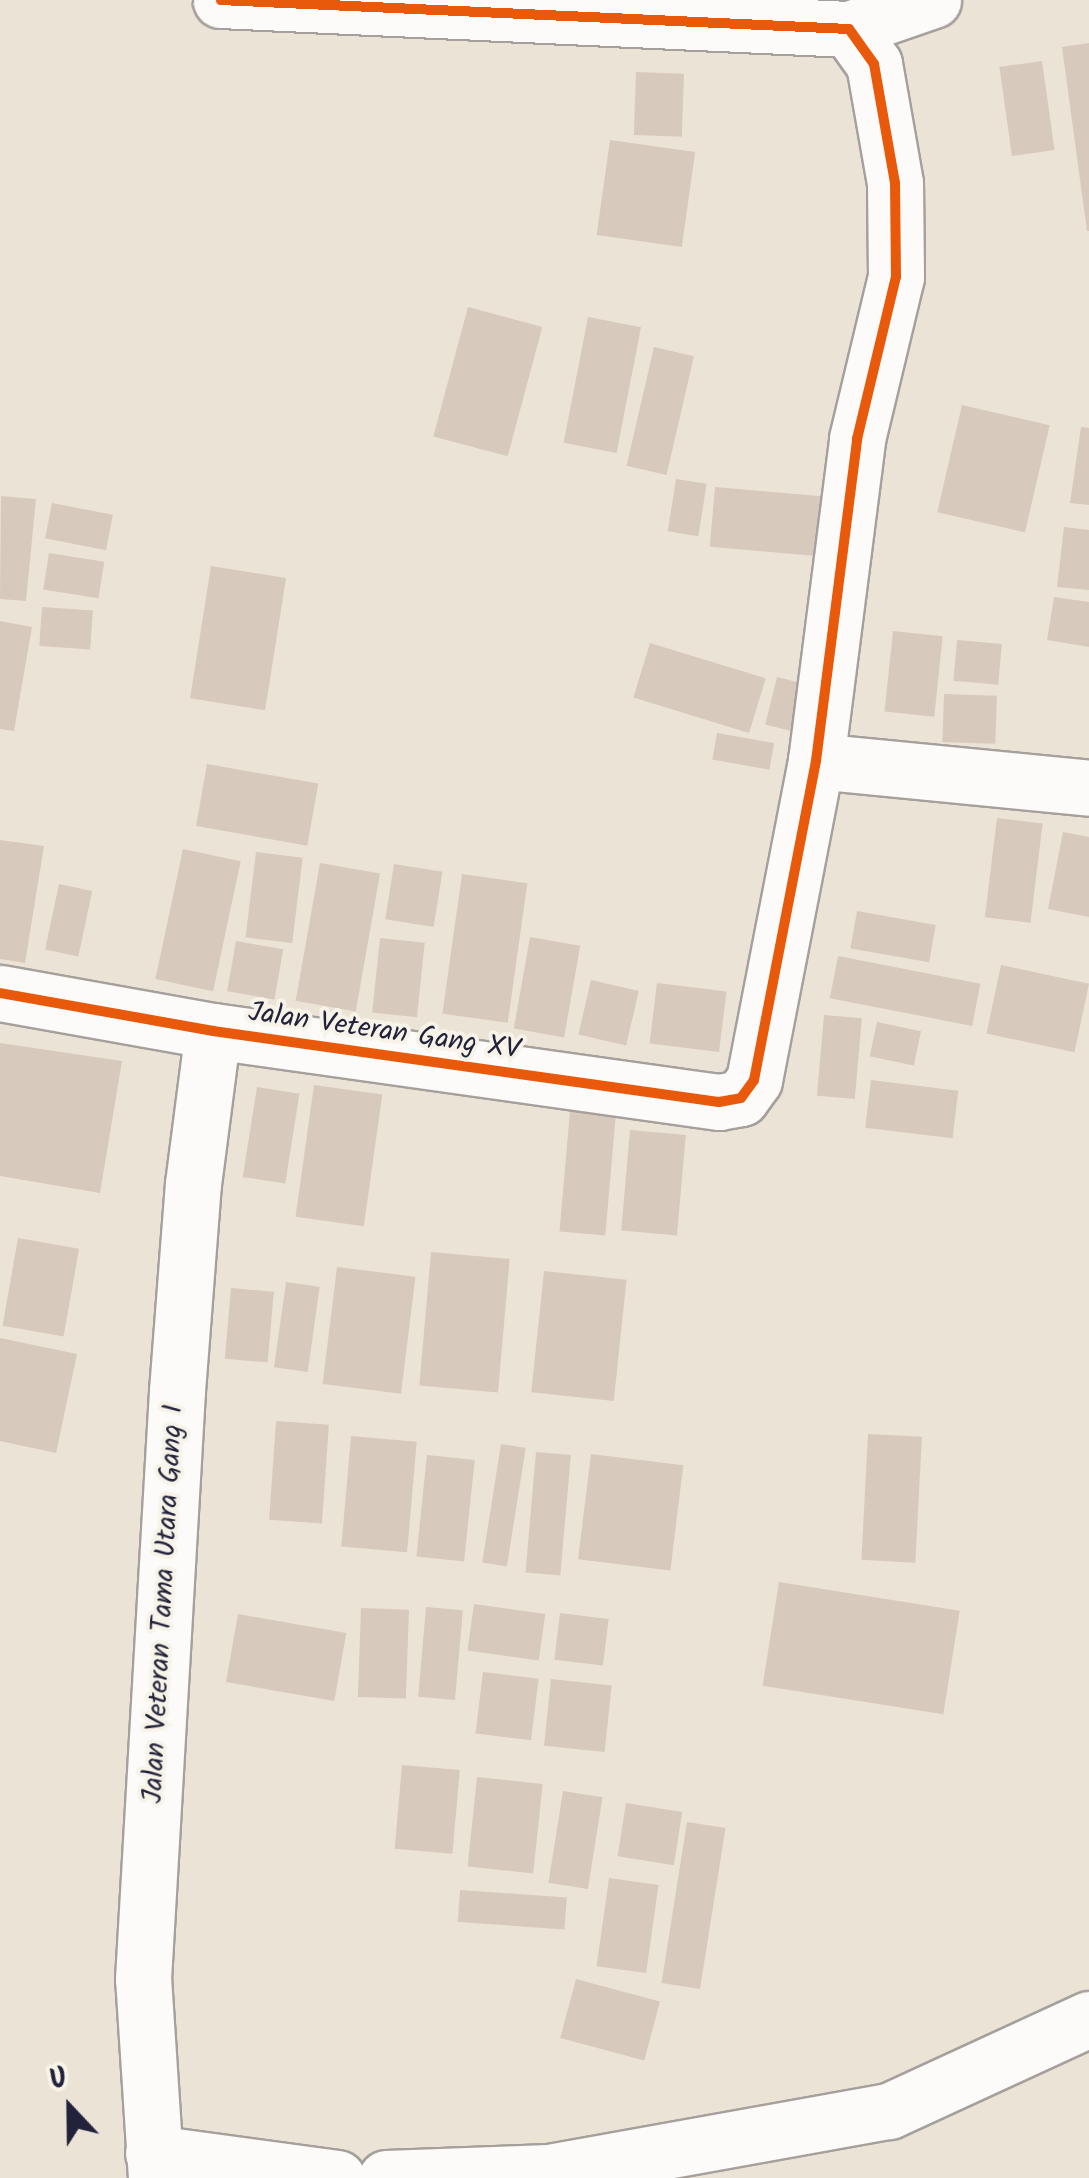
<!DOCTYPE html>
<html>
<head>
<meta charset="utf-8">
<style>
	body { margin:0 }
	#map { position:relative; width:1089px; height:2178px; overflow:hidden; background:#ebe3d6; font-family:Kalam,sans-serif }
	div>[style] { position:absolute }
	.building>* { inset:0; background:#d8c9bd; transform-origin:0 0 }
	.roads { filter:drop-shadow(2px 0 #a5a09c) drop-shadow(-2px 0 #a5a09c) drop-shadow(0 2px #a5a09c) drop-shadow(0 -2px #a5a09c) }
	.minor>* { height:55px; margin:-27.5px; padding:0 27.5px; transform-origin:27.5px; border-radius:27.5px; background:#fcfbf9 }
	.cycleway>* { height:10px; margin:-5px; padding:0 5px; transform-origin:5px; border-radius:5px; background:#e8590c }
	span { translate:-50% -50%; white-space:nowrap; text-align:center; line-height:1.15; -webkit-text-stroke:8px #f7f3e8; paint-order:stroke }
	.street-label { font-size:28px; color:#22223b }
	.north { position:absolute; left:20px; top:2058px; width:100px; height:100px; -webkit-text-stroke:8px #f7f3e8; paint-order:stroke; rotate:338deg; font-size:28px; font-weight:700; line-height:40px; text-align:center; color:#22223b }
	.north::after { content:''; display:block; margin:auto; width:35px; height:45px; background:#22223b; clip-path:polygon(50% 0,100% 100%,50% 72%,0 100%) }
</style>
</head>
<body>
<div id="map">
	<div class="building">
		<i style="clip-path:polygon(1089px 43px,1089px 231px,1087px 231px,1062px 47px)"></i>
		<i style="left:1042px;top:61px;width:90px;height:43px;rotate:82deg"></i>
		<i style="left:636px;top:72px;width:48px;height:63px;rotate:2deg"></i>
		<i style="left:610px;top:140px;width:86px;height:96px;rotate:8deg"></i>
		<i style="left:468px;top:307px;width:77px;height:134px;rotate:15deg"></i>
		<i style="left:588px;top:317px;width:54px;height:128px;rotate:11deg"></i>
		<i style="left:654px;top:347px;width:41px;height:122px;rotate:13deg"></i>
		<i style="left:962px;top:405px;width:90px;height:110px;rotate:13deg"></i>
		<i style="clip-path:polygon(1081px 427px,1089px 428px,1089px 505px,1070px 503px)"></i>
		<i style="left:676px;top:479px;width:31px;height:53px;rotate:9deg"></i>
		<i style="left:715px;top:487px;width:132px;height:60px;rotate:5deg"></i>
		<i style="clip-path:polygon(1px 496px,36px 499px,26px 601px,0 599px)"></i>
		<i style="left:52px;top:503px;width:62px;height:36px;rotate:11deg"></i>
		<i style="clip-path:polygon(1064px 527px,1089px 530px,1089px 590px,1057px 587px)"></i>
		<i style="left:49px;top:553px;width:56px;height:37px;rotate:9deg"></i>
		<i style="left:211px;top:566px;width:76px;height:134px;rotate:9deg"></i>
		<i style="clip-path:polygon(1054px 597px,1089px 602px,1089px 647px,1047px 640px)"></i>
		<i style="left:42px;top:607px;width:51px;height:39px;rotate:4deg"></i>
		<i style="clip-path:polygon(0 621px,32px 627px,14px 731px,0 729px)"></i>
		<i style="left:893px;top:631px;width:50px;height:81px;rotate:6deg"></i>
		<i style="left:957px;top:640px;width:45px;height:41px;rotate:5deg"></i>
		<i style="left:650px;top:643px;width:121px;height:57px;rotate:17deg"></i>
		<i style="left:777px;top:677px;width:34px;height:49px;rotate:14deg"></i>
		<i style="left:944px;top:694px;width:53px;height:48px;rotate:2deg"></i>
		<i style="left:717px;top:733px;width:58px;height:27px;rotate:10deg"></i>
		<i style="left:207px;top:764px;width:113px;height:63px;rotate:10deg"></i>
		<i style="left:997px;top:818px;width:46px;height:100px;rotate:7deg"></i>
		<i style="clip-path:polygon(1063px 832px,1089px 837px,1089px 917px,1048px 909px)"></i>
		<i style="clip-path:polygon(0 840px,44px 846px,25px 963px,0 959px)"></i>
		<i style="left:183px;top:849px;width:59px;height:133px;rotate:12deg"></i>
		<i style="left:256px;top:852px;width:47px;height:86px;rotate:7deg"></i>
		<i style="left:320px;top:863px;width:61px;height:140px;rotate:10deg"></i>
		<i style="left:394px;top:864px;width:49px;height:56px;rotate:9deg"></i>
		<i style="left:462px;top:874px;width:66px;height:141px;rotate:8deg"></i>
		<i style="left:59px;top:884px;width:34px;height:67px;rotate:12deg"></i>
		<i style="left:857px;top:911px;width:80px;height:38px;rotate:10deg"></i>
		<i style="left:530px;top:937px;width:51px;height:93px;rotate:10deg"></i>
		<i style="left:380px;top:938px;width:45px;height:75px;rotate:6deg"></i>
		<i style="left:236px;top:941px;width:48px;height:51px;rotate:10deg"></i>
		<i style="left:838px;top:956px;width:145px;height:43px;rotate:11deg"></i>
		<i style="left:1001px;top:965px;width:90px;height:70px;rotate:12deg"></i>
		<i style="left:591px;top:980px;width:49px;height:56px;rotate:13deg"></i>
		<i style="left:657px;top:983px;width:70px;height:61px;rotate:7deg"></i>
		<i style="left:824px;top:1015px;width:38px;height:81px;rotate:5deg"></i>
		<i style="left:877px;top:1022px;width:45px;height:35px;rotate:12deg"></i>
		<i style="clip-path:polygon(0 1043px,122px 1061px,100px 1193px,0 1176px)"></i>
		<i style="left:871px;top:1080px;width:88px;height:48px;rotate:7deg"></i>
		<i style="left:314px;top:1085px;width:69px;height:133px;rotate:8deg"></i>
		<i style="left:257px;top:1087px;width:43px;height:91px;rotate:9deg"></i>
		<i style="left:570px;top:1111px;width:46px;height:121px;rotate:5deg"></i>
		<i style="left:630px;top:1130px;width:56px;height:101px;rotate:5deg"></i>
		<i style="left:18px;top:1238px;width:62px;height:89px;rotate:10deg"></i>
		<i style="left:431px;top:1252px;width:79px;height:134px;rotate:5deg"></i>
		<i style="left:337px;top:1267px;width:79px;height:118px;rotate:7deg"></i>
		<i style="left:544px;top:1271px;width:83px;height:122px;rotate:6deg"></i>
		<i style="left:286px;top:1282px;width:34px;height:86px;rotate:8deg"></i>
		<i style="left:231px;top:1288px;width:43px;height:71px;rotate:5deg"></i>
		<i style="clip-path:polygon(0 1338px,77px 1354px,56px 1453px,0 1441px)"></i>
		<i style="left:276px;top:1421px;width:53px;height:99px;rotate:4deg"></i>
		<i style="left:868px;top:1434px;width:54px;height:126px;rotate:3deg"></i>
		<i style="left:351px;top:1436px;width:66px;height:111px;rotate:5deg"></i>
		<i style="left:501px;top:1444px;width:25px;height:120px;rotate:9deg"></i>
		<i style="left:536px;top:1452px;width:35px;height:121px;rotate:5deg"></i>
		<i style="left:591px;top:1454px;width:93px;height:106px;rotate:7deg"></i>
		<i style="left:427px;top:1455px;width:48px;height:102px;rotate:6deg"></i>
		<i style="left:779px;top:1582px;width:183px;height:105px;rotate:9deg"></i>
		<i style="left:474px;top:1604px;width:72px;height:47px;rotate:8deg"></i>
		<i style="left:426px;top:1607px;width:37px;height:90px;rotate:5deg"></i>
		<i style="left:361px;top:1608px;width:48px;height:89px;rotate:2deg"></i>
		<i style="left:560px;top:1613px;width:49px;height:47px;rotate:7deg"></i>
		<i style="left:238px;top:1614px;width:110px;height:69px;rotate:10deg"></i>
		<i style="left:483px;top:1672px;width:56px;height:62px;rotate:7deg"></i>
		<i style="left:551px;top:1679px;width:61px;height:67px;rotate:6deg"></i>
		<i style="left:402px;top:1765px;width:58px;height:84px;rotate:5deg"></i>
		<i style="left:477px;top:1777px;width:66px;height:90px;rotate:6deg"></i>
		<i style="left:563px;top:1791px;width:40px;height:93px;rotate:9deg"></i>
		<i style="left:626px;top:1803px;width:57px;height:54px;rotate:9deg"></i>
		<i style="left:687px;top:1822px;width:39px;height:163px;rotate:9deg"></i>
		<i style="left:609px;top:1878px;width:50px;height:89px;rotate:8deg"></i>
		<i style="left:460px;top:1890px;width:107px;height:32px;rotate:4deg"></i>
		<i style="left:576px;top:1979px;width:87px;height:61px;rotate:15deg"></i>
	</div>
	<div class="roads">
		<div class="minor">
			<i style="left:849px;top:29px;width:89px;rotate:-19deg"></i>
			<i style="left:816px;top:761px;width:274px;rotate:5.6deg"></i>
			<i style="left:0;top:993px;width:216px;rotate:10.1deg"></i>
			<i style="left:213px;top:1031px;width:511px;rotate:7.99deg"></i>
			<i style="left:719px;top:1102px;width:22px;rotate:-10deg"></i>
			<i style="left:741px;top:1098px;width:22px;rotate:-54deg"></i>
			<i style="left:754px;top:1080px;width:325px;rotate:-79deg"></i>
			<i style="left:816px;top:761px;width:325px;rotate:-82.7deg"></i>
			<i style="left:857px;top:439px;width:167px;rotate:-76.5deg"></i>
			<i style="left:896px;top:277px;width:94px;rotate:-90.6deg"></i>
			<i style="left:895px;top:183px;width:121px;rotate:-100deg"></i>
			<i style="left:874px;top:64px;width:43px;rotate:-125.5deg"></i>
			<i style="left:849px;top:29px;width:629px;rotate:-177.36deg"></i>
			<i style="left:153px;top:2153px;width:186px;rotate:7.7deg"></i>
			<i style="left:156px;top:2178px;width:199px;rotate:-93.7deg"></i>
			<i style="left:143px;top:1979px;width:589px;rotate:-86.69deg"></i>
			<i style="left:177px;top:1391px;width:208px;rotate:-85.6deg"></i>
			<i style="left:193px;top:1184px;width:154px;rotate:-82.6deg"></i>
			<i style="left:386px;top:2178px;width:163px;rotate:-2.1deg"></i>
			<i style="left:549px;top:2172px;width:345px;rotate:-10.2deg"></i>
			<i style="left:889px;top:2111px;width:220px;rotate:-24.7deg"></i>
		</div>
	</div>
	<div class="cycleway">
		<i style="left:0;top:993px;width:216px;rotate:10.1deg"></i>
		<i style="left:213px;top:1031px;width:511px;rotate:7.99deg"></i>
		<i style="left:719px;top:1102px;width:22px;rotate:-10deg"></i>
		<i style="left:741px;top:1098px;width:22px;rotate:-54deg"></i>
		<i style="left:754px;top:1080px;width:325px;rotate:-79deg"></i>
		<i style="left:816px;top:761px;width:325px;rotate:-82.7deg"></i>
		<i style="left:857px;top:439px;width:167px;rotate:-76.5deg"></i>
		<i style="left:896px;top:277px;width:94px;rotate:-90.6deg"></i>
		<i style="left:895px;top:183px;width:121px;rotate:-100deg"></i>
		<i style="left:874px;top:64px;width:43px;rotate:-125.5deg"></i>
		<i style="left:849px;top:29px;width:629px;rotate:-177.36deg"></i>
	</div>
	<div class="street-label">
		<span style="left:384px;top:1032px;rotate:8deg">Jalan Veteran Gang XV</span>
		<span style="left:164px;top:1604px;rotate:-87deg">Jalan Veteran Tama Utara Gang I</span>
	</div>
	<div class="north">U</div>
</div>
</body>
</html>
